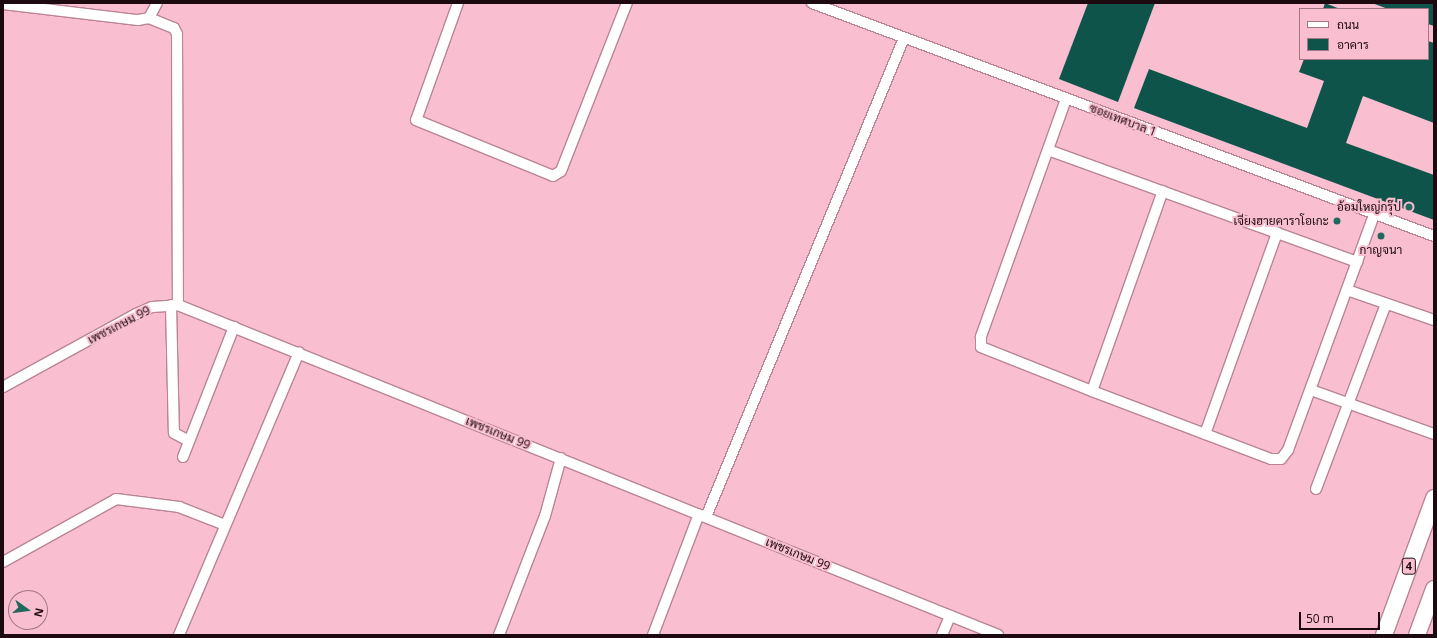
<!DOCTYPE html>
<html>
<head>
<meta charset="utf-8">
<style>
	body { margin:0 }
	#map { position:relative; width:1437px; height:638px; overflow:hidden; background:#f9bfd0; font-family:"Open Sans",Sarabun,sans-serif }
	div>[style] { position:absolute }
	.building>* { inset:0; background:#0f544a }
	.roads { filter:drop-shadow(1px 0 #b98494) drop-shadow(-1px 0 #b98494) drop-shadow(0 1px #b98494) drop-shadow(0 -1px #b98494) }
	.minor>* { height:10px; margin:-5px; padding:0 5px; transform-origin:5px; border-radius:5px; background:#fff }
	.primary>* { height:16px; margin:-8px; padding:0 8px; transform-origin:8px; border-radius:8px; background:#fff }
	.dots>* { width:11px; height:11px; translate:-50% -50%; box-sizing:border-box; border:2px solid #f9bfd0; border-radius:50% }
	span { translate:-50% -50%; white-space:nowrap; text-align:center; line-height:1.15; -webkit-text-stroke:4px #f9bfd0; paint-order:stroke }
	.shield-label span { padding:1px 3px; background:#f9bfd0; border:1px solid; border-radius:3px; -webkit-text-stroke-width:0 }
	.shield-label { font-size:11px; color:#1d0a10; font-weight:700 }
	.street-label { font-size:12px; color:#1d0a10 }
	.poi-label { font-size:12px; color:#1d0a10 }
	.right { translate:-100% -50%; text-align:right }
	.frame { position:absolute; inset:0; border:4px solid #1d0a10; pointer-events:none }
	.legend { position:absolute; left:1299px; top:8px; width:130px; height:52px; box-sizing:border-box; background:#f9bfd0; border:1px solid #a17783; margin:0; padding:5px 7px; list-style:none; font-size:12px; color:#1d0a10 }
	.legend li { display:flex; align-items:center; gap:8px; height:20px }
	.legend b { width:20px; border:1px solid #a17783 }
	.north { position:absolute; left:8px; top:590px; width:40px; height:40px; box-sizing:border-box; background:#f9bfd0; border:1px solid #a17783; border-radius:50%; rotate:104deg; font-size:11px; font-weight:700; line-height:16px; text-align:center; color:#1d0a10 }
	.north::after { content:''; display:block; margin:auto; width:14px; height:18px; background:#22695d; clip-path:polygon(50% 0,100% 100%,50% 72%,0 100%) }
	.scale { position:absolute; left:1299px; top:612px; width:81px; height:18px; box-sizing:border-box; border:2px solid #1d0a10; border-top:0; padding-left:5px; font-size:12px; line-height:14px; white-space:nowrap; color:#1d0a10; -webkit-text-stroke:3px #f9bfd0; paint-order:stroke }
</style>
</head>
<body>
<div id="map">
	<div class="building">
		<i style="clip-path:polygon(1088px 3px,1155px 3px,1118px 102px,1059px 79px)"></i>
		<i style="clip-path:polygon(1325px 3px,1340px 9px,1323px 9px)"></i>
		<i style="clip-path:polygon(1372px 3px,1434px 3px,1434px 26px,1428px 24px,1428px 9px,1388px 9px)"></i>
		<i style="clip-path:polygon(1428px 41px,1434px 43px,1434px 123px,1363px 96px,1346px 143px,1434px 175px,1434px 220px,1134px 108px,1149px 69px,1307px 128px,1324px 81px,1299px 72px,1304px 59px,1428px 59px)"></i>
	</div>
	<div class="roads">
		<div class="minor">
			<i style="left:458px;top:3px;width:124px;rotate:109.7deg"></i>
			<i style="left:416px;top:120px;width:148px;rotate:22.2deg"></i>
			<i style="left:553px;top:176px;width:9px;rotate:-32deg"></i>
			<i style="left:561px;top:171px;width:180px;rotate:-68.6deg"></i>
			<i style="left:812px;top:3px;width:664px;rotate:20.54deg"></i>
			<i style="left:3px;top:4px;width:136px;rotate:6.8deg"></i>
			<i style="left:138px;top:20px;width:11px;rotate:-10deg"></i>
			<i style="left:149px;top:18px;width:17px;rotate:-62deg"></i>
			<i style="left:149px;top:18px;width:27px;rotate:22deg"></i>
			<i style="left:174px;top:28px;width:7px;rotate:63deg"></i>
			<i style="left:177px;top:34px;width:271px;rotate:89.8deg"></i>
			<i style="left:1066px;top:99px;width:253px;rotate:109.7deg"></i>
			<i style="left:981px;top:337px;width:10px;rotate:90deg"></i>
			<i style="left:981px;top:347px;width:119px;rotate:21.6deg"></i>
			<i style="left:1092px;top:391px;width:191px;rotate:20.8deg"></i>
			<i style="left:1271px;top:459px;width:10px"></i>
			<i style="left:1281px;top:459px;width:11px;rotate:-52deg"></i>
			<i style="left:1288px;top:450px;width:250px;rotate:-69.9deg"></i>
			<i style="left:1048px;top:150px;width:329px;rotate:19.9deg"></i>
			<i style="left:1347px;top:290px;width:92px;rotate:19deg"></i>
			<i style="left:171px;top:305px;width:128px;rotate:88.7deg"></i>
			<i style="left:174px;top:433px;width:17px;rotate:28deg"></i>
			<i style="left:3px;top:387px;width:152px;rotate:-28.8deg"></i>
			<i style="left:136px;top:314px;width:17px;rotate:-24deg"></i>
			<i style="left:152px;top:307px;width:26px;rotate:-4deg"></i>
			<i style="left:178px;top:305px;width:884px;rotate:21.92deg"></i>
			<i style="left:1311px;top:390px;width:131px;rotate:19.7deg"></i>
			<i style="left:1092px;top:391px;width:212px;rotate:-70.5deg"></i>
			<i style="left:1205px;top:434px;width:214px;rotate:-70.3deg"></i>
			<i style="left:183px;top:457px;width:140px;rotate:-68.6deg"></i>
			<i style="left:1316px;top:489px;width:198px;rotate:-69.3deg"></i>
			<i style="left:706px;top:517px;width:518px;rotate:-67.54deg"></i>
			<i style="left:3px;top:562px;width:129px;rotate:-29.1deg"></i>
			<i style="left:116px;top:499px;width:64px;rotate:7.2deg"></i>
			<i style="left:179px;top:507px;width:49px;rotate:21.4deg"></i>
			<i style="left:179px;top:635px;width:307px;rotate:-67deg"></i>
			<i style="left:499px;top:635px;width:128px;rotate:-68.9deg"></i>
			<i style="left:545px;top:516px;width:60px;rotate:-74.6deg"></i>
			<i style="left:653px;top:635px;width:129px;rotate:-69.2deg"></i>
			<i style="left:942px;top:635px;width:21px;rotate:-67deg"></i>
		</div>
		<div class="primary">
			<i style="left:1384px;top:635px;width:146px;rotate:-69.9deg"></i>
			<i style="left:1417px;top:635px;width:49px;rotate:-69.7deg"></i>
		</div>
	</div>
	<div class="dots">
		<i style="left:1409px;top:207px;background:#22695d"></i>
		<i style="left:1337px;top:221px;background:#22695d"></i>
		<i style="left:1381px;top:236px;background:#22695d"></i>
	</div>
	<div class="shield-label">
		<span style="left:1409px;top:566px">4</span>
	</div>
	<div class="street-label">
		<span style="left:1123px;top:120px;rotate:21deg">ซอยเทศบาล 1</span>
		<span style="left:119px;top:325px;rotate:-27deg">เพชรเกษม 99</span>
		<span style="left:498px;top:433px;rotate:22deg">เพชรเกษม 99</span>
		<span style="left:798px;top:554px;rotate:22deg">เพชรเกษม 99</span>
	</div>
	<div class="poi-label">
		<span class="right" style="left:1401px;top:207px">อ้อมใหญ่กรุ๊ป</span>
		<span class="right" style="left:1329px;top:221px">เจียงฮายคาราโอเกะ</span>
		<span style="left:1381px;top:250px">กาญจนา</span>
	</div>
	<div class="frame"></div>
	<ul class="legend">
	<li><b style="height:5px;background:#fff"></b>ถนน</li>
	<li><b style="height:11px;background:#0f544a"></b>อาคาร</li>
	</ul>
	<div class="north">N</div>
	<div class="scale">50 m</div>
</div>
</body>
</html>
